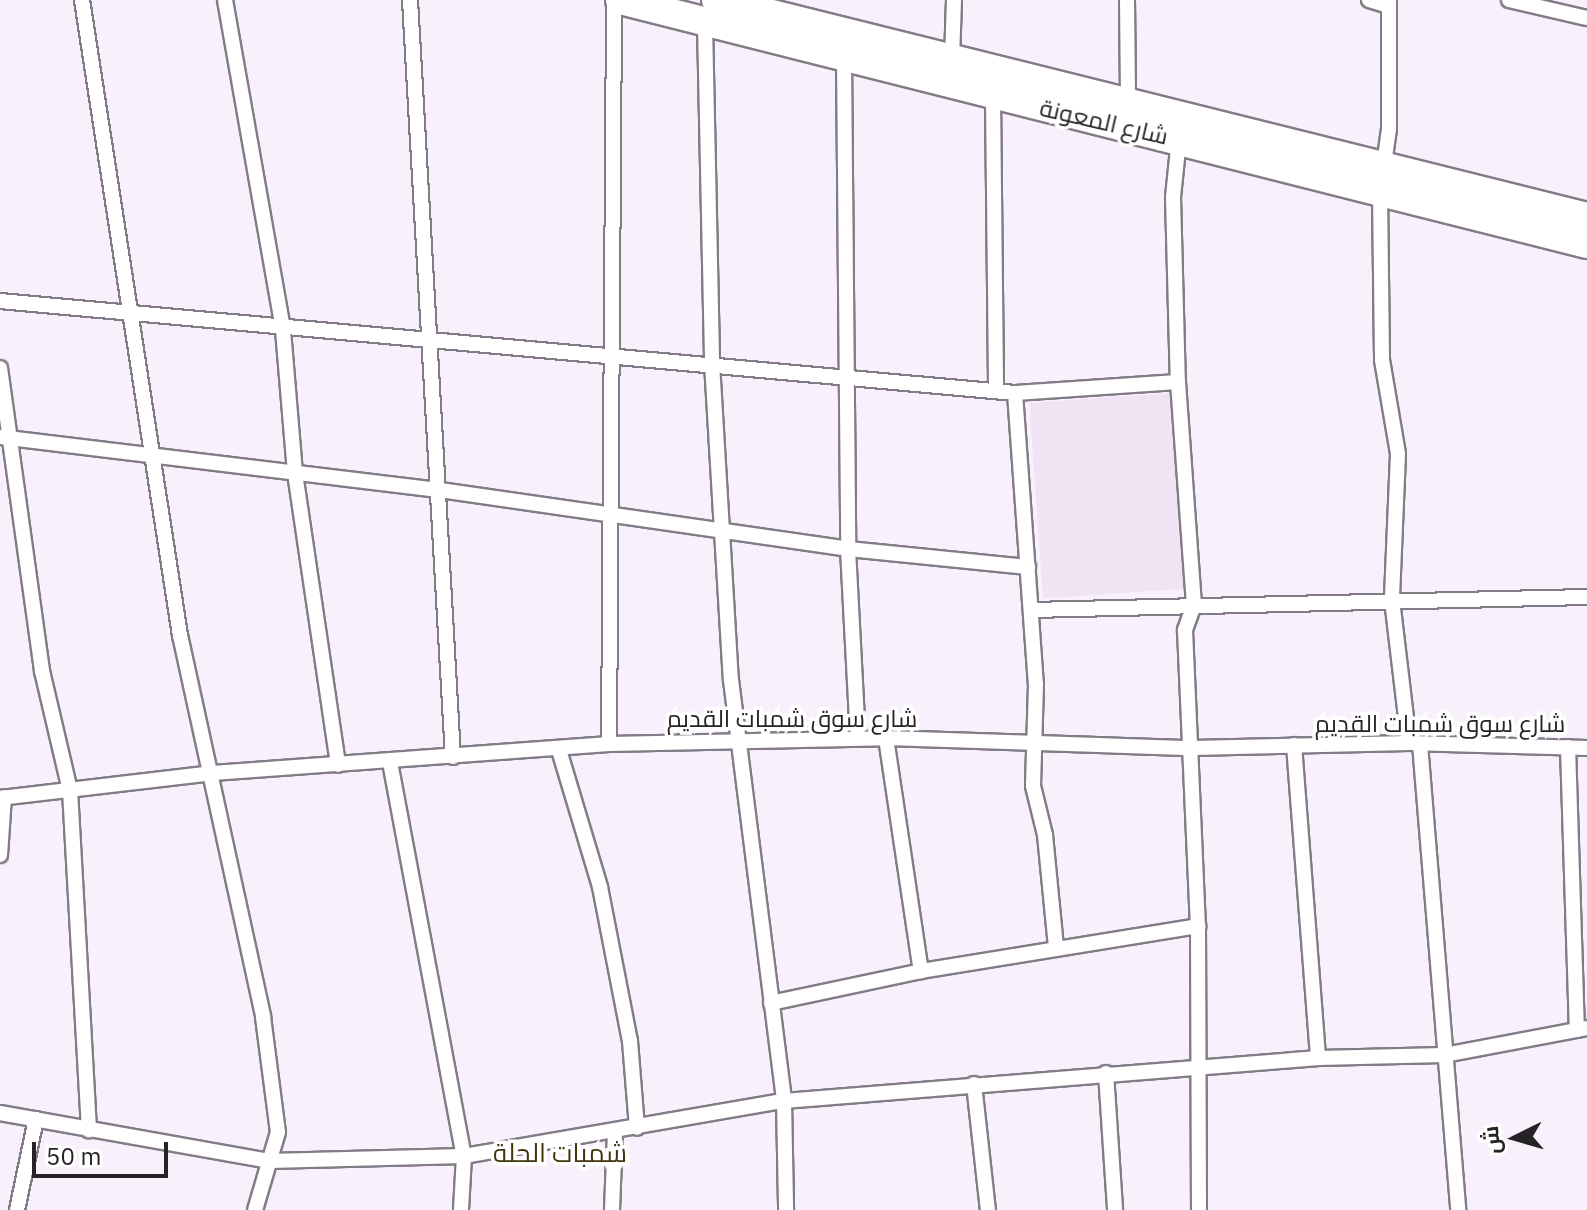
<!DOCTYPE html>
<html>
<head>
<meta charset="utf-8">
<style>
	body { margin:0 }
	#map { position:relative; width:1587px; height:1210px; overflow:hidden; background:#f8f0fa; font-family:"IBM Plex Sans",Cairo,sans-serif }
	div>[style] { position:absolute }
	.built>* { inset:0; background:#f0e3f4; transform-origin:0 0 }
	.roads { filter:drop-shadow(2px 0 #837c86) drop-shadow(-2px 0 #837c86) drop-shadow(0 2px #837c86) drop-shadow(0 -2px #837c86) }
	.street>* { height:14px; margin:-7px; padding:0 7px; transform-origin:7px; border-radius:7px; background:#fff }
	.highway>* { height:28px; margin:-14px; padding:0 14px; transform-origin:14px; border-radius:14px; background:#fff }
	span { translate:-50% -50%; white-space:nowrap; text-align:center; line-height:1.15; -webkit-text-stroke:7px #fff; paint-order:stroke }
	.street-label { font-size:24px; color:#262327 }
	.neighbourhood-label { font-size:26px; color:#40370c }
	.north { position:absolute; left:1475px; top:1098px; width:80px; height:80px; -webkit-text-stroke:6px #fff; paint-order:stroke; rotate:265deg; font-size:22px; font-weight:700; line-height:32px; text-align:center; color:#262327 }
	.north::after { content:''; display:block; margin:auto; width:28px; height:36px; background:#262327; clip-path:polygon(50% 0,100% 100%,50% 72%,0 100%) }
	.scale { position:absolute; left:32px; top:1142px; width:136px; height:36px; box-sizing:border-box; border:4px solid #262327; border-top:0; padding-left:10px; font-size:24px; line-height:28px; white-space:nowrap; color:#262327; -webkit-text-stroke:6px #fff; paint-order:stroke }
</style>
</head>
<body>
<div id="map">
	<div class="built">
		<i style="left:1172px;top:393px;width:196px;height:143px;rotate:86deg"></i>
	</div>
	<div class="roads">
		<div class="street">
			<i style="left:82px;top:0;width:643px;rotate:81.23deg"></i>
			<i style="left:180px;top:635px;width:391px;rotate:77.7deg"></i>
			<i style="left:263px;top:1017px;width:116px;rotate:82.6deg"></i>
			<i style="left:278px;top:1132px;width:81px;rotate:106.4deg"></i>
			<i style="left:225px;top:0;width:335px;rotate:80deg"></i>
			<i style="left:283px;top:330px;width:144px;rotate:85.2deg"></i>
			<i style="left:295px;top:473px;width:295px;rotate:81.6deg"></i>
			<i style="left:410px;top:0;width:758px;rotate:86.75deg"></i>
			<i style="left:1127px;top:0;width:104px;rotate:89.4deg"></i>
			<i style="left:1369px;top:0;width:21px;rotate:17deg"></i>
			<i style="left:1389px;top:0;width:129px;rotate:90deg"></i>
			<i style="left:1389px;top:129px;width:65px;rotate:98deg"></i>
			<i style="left:1380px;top:193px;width:167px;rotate:89.3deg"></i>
			<i style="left:1382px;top:360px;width:95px;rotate:80.3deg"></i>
			<i style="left:1398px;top:454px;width:146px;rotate:92.4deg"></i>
			<i style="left:1392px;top:600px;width:144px;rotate:83.2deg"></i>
			<i style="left:1509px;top:0;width:80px;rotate:13deg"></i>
			<i style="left:705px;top:24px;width:339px;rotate:88.8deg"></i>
			<i style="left:712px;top:363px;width:318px;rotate:86.6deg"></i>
			<i style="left:731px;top:680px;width:424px;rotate:82.8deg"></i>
			<i style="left:784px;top:1101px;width:109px;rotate:88.9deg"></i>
			<i style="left:844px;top:57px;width:492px;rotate:89.5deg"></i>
			<i style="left:848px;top:549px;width:189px;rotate:87deg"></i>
			<i style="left:952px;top:60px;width:60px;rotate:-88.1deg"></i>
			<i style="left:993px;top:96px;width:293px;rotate:89.4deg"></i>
			<i style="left:1179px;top:139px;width:58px;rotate:95.9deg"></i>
			<i style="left:1173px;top:197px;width:185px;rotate:88.5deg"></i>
			<i style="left:1178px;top:382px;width:224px;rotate:85.9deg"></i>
			<i style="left:1194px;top:605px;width:27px;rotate:110deg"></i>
			<i style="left:1185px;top:630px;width:296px;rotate:87.5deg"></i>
			<i style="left:1198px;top:926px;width:284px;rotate:89.8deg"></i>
			<i style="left:0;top:301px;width:1019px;rotate:5.18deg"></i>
			<i style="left:1015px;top:393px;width:163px;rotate:-3.9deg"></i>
			<i style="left:0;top:368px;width:306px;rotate:82.1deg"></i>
			<i style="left:42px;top:671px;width:122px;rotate:76.8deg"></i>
			<i style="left:70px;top:790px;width:341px;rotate:86.8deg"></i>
			<i style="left:1015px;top:393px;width:292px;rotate:85.9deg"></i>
			<i style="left:1036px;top:684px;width:102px;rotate:91.7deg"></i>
			<i style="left:1033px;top:786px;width:50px;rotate:76.2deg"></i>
			<i style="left:1045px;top:835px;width:113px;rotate:84.4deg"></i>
			<i style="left:0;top:437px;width:443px;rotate:6.9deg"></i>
			<i style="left:440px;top:490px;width:412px;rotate:8.2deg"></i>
			<i style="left:848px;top:549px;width:181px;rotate:5.7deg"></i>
			<i style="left:1031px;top:610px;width:556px;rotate:-1.34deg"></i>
			<i style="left:886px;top:738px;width:236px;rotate:81.5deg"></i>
			<i style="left:609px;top:744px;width:744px;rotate:-89.61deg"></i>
			<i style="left:1420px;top:744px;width:468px;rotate:85.3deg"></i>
			<i style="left:1294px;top:745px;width:314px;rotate:85.6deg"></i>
			<i style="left:1568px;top:747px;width:283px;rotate:88.2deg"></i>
			<i style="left:559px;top:750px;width:143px;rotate:73.3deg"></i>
			<i style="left:600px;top:887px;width:157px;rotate:79deg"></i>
			<i style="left:630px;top:1041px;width:87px;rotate:85.4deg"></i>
			<i style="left:390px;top:762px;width:401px;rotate:79.4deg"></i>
			<i style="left:464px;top:1156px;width:54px;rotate:93.2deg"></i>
			<i style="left:0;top:798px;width:214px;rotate:-6.7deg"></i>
			<i style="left:213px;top:773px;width:397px;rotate:-4.2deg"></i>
			<i style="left:609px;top:744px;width:277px;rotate:-1.2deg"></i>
			<i style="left:886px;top:738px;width:306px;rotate:1.9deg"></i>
			<i style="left:1192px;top:748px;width:217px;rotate:-1.3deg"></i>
			<i style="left:1409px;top:743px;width:178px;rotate:1.6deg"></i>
			<i style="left:0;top:855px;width:58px;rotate:-86.1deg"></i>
			<i style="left:771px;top:1003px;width:153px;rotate:-12deg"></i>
			<i style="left:921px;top:971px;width:281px;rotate:-9.2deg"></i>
			<i style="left:1106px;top:1073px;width:137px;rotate:86.2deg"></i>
			<i style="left:974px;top:1084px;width:127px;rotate:83.7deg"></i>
			<i style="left:0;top:1113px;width:273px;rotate:10.1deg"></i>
			<i style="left:269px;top:1161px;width:195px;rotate:-1.5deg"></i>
			<i style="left:464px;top:1156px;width:325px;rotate:-9.8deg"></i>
			<i style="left:784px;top:1101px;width:536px;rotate:-4.6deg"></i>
			<i style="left:1318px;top:1058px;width:126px;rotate:-1.4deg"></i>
			<i style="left:1444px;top:1055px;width:146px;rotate:-10.7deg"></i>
			<i style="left:17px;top:1210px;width:93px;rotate:-78.2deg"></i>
			<i style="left:612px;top:1210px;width:77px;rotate:-87.8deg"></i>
		</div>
		<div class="highway">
			<i style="left:620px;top:0;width:997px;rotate:14.16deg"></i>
			<i style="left:716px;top:0;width:898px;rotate:13.99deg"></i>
		</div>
	</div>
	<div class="street-label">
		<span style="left:1104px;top:122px;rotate:13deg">شارع المعونة</span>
		<span style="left:792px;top:719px">شارع سوق شمبات القديم</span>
		<span style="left:1440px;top:724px">شارع سوق شمبات القديم</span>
	</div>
	<div class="neighbourhood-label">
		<span style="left:560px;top:1153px">شمبات الحلة</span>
	</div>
	<div class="north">ش</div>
	<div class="scale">50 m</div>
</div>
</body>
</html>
